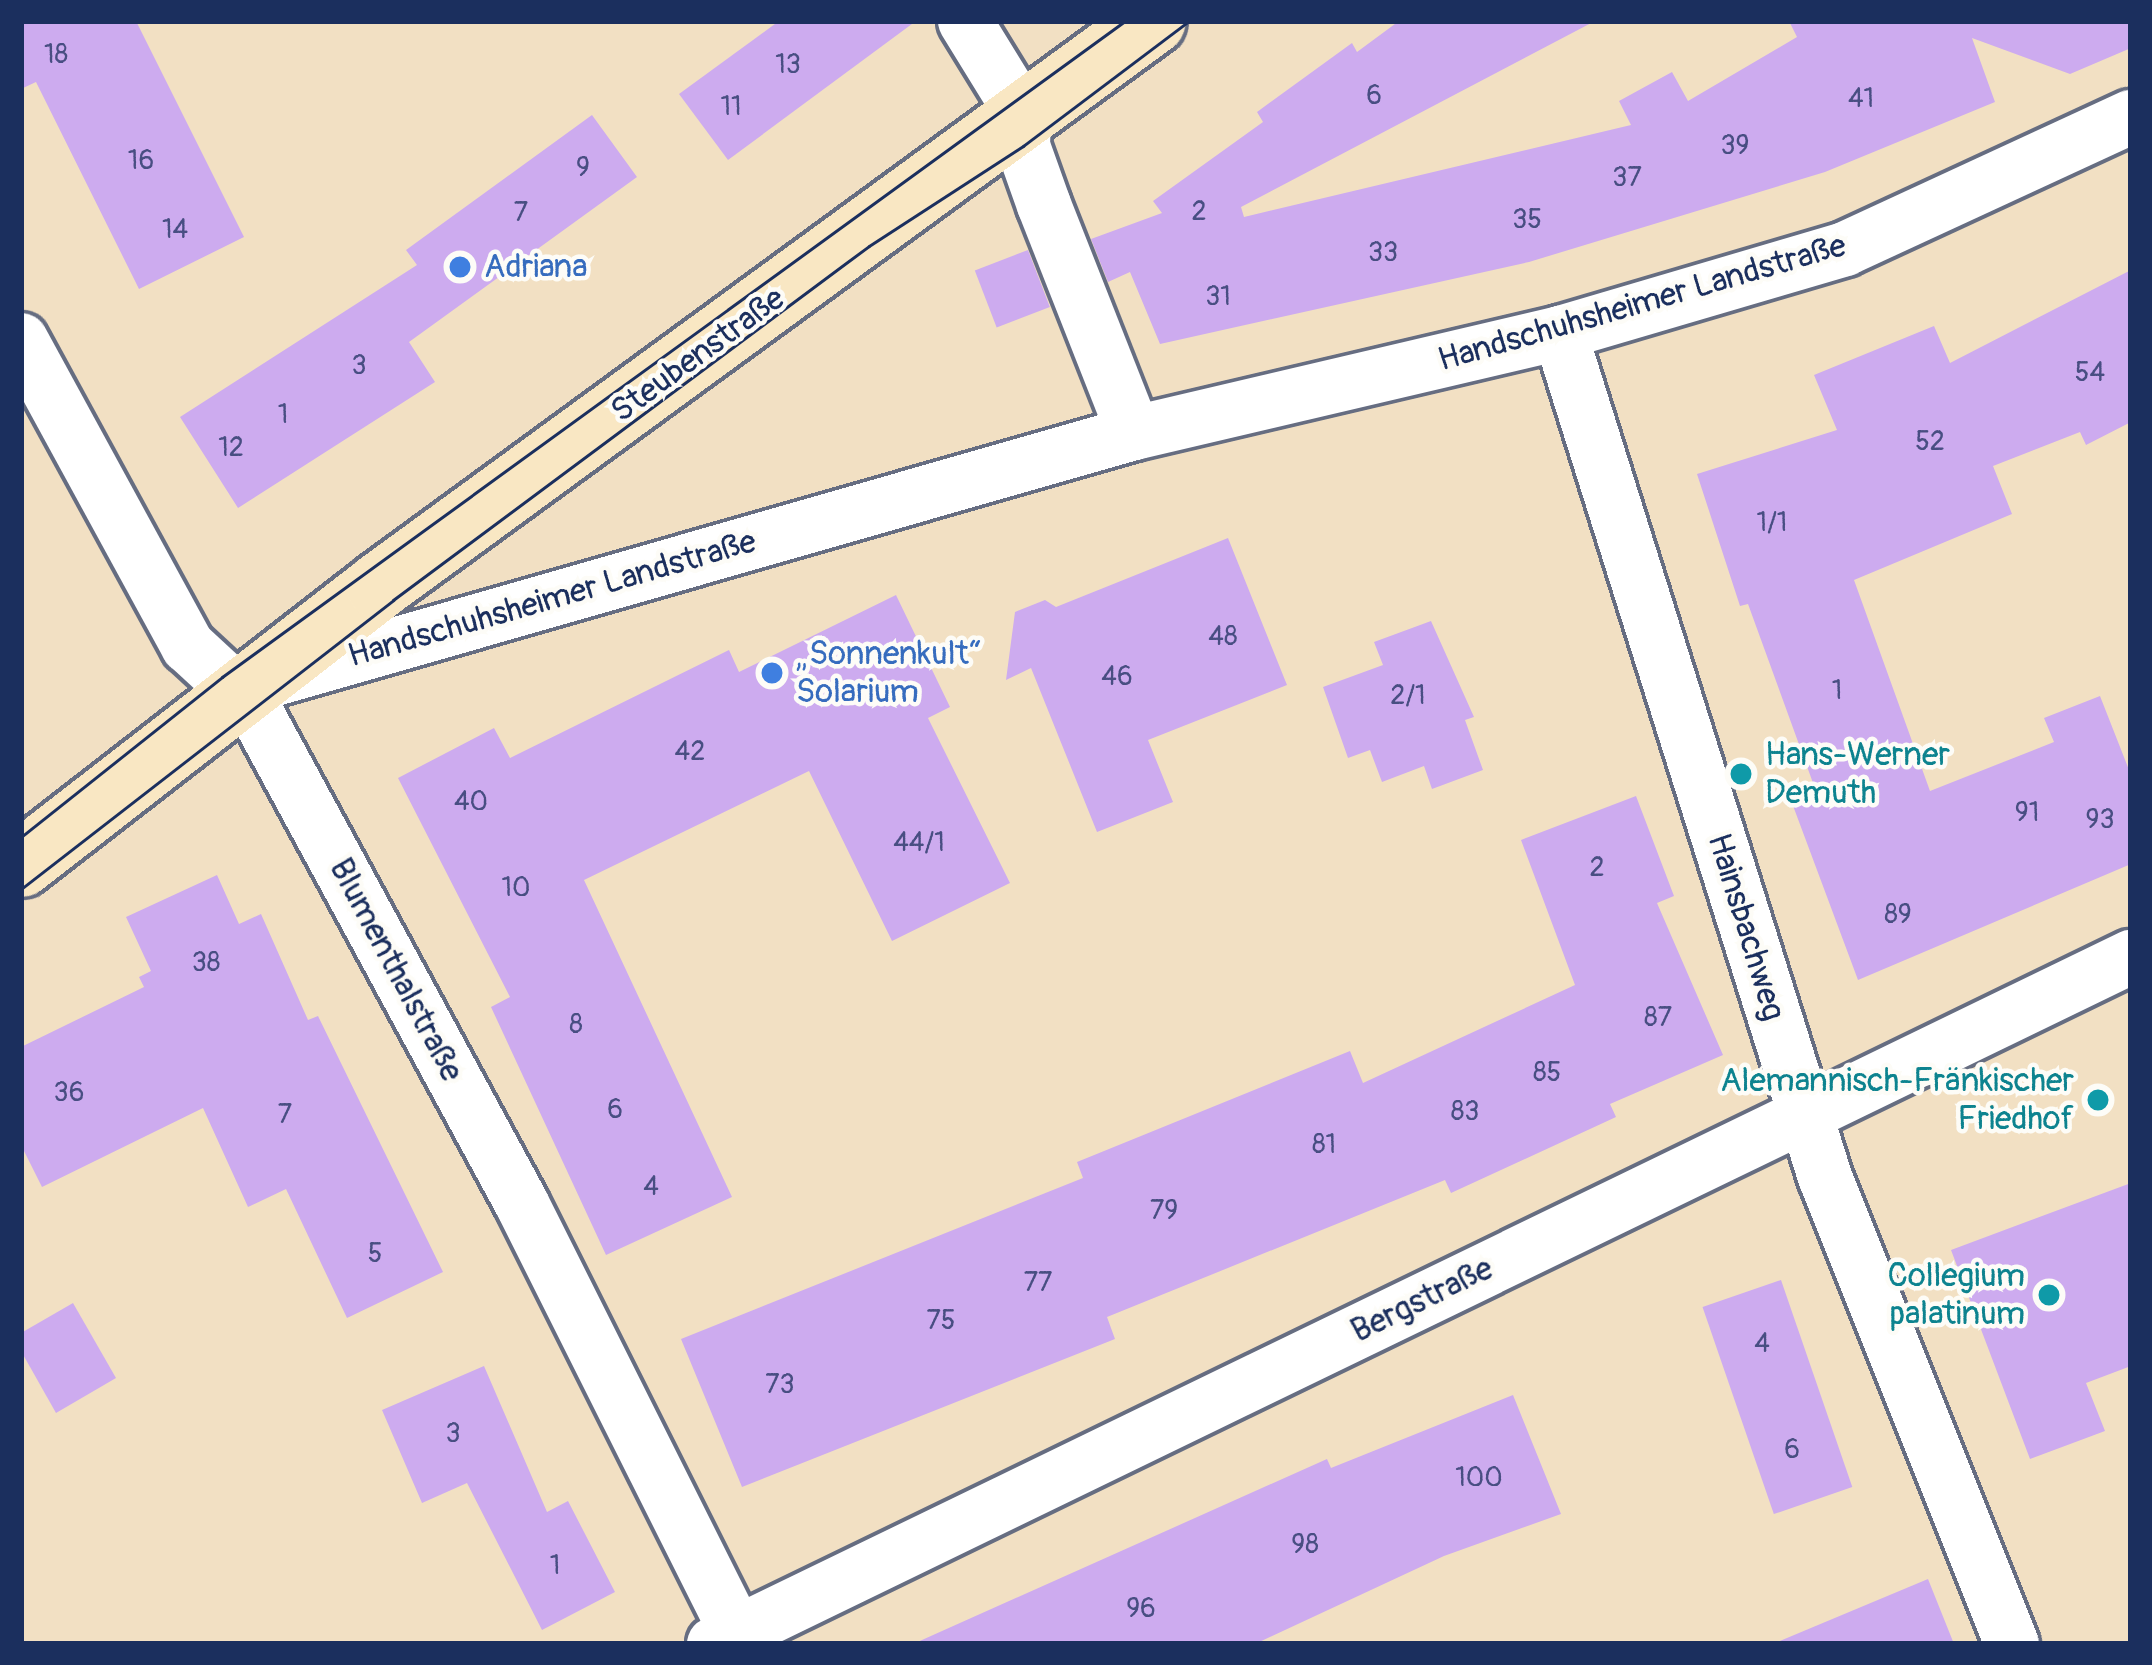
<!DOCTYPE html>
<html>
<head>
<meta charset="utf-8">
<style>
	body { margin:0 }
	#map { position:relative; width:2152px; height:1665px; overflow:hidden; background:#f2e0c3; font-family:Pangolin,sans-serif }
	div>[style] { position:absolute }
	.building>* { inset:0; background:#cdabef; transform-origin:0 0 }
	.roads { filter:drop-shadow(3px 0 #666d81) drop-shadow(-3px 0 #666d81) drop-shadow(0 3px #666d81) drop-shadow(0 -3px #666d81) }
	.street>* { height:54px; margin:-27px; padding:0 27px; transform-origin:27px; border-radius:27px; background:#fff }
	.secondary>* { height:66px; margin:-33px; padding:0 33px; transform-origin:33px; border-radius:33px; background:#f9e7c3 }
	.tram>* { height:3px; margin:-1.5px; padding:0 1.5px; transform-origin:1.5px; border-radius:1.5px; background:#1b2f5e }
	.dots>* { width:33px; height:33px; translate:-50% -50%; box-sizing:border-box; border:6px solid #fdfcf7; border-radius:50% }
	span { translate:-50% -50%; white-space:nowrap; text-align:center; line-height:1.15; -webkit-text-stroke:9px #fdfcf7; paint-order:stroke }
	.number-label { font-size:27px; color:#484e82 }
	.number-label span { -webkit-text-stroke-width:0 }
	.shop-label { font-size:33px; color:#366cbe }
	.left { translate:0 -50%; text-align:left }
	.street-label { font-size:33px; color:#1b2f5e }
	.culture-label { font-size:33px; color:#0d838f }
	.right { translate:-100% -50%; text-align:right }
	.frame { position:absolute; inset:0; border:24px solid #1b2f5e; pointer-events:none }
</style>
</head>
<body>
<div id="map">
	<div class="building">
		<i style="clip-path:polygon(21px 21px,136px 21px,244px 237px,139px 289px,36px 82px,21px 89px)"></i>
		<i style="clip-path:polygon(779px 21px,916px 21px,728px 160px,679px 94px)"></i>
		<i style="clip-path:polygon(1399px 21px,1595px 21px,1241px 207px,1244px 217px,1631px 125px,1619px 101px,1672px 72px,1688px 101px,1797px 37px,1789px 21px,2131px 21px,2131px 48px,2070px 74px,1972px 38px,1995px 102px,1825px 172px,1529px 262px,1160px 344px,1130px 272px,1108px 282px,1091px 239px,1162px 213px,1153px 201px,1263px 122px,1257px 112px,1352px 43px,1357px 52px)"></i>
		<i style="clip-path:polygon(592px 115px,637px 177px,409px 342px,435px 382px,238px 508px,180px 417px,417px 265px,406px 250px)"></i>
		<i style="left:1028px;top:250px;width:61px;height:57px;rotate:69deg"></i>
		<i style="clip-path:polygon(2131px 270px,2131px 422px,2086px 445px,2080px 432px,1993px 466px,2012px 514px,1854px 580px,1930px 791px,2054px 742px,2044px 718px,2100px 696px,2131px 775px,2131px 864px,1858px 980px,1792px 803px,1817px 794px,1748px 604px,1740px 606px,1697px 474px,1837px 430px,1814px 375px,1934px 326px,1950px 363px)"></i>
		<i style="clip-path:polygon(1228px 538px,1287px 685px,1148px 740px,1173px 802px,1097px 832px,1031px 668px,1006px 680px,1015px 612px,1045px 600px,1056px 607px)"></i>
		<i style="clip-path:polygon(896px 595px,950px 707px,928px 718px,1010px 883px,892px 941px,809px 771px,584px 880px,732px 1197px,606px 1255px,491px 1007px,510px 997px,398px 778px,494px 728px,510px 758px,729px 650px,739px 672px)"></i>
		<i style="clip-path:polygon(1431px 621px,1474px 717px,1465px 720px,1483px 770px,1432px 789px,1424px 766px,1382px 782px,1370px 750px,1348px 758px,1323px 687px,1383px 665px,1374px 642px)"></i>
		<i style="clip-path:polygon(1636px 796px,1674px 896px,1657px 903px,1723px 1055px,1610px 1104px,1616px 1117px,1451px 1193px,1445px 1180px,1107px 1317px,1115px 1339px,742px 1487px,681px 1339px,1083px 1178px,1077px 1162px,1350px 1051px,1363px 1083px,1575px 985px,1521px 840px)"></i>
		<i style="clip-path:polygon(217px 875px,239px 924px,261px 914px,308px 1020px,318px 1016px,443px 1272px,347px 1318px,286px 1189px,248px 1207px,203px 1108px,42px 1187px,21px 1145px,21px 1047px,144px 987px,139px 977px,151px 971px,126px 917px)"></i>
		<i style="clip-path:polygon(2131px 1183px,2131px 1366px,2086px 1383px,2105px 1431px,2030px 1459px,1951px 1250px)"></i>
		<i style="left:1781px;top:1280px;width:219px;height:83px;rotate:71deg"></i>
		<i style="clip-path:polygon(73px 1303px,116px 1378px,56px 1413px,21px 1351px,21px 1333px)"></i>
		<i style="clip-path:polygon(484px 1366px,547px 1512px,568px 1501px,615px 1592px,542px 1630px,467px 1483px,422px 1503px,382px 1410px)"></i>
		<i style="clip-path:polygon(1513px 1395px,1561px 1514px,1444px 1556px,1255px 1644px,913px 1644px,1327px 1459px,1331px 1468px)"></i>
		<i style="clip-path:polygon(1928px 1579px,1954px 1644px,1775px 1644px,1775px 1643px)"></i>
	</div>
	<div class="roads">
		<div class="street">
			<i style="left:965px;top:21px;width:113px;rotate:58.4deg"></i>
			<i style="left:1024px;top:117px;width:29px;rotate:92deg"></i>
			<i style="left:1023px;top:146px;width:63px;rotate:70.4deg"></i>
			<i style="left:1044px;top:205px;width:245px;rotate:68.5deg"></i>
			<i style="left:1560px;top:333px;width:885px;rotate:72.57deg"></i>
			<i style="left:1825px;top:1177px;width:503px;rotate:68.18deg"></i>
			<i style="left:21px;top:340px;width:349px;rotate:61.4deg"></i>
			<i style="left:188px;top:646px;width:87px;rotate:42.7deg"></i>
			<i style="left:252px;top:705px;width:567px;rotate:61.58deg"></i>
			<i style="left:522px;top:1204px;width:474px;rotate:63.4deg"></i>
			<i style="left:268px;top:681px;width:901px;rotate:-15.98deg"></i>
			<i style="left:1134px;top:433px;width:438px;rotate:-13.2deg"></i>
			<i style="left:1560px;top:333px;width:297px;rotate:-16.4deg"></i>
			<i style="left:1845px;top:249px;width:315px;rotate:-24.8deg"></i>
			<i style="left:714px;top:1644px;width:1575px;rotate:-25.87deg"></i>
		</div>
		<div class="secondary">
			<i style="left:21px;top:864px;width:453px;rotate:-37.8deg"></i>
			<i style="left:379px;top:586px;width:958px;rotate:-36.13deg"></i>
		</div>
	</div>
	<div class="tram">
		<i style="left:21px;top:837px;width:257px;rotate:-38.5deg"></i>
		<i style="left:222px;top:677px;width:1116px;rotate:-36deg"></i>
		<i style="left:21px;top:889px;width:471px;rotate:-37.8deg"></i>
		<i style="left:393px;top:600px;width:593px;rotate:-36.64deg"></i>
		<i style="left:869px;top:246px;width:184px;rotate:-33deg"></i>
		<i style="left:1023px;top:146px;width:208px;rotate:-37deg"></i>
	</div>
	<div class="dots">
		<i style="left:460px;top:267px;background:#3f7fe0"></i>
		<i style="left:772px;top:673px;background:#3f7fe0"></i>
		<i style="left:1741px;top:774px;background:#0f9aa8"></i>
		<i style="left:2098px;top:1100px;background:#0f9aa8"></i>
		<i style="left:2049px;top:1295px;background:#0f9aa8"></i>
	</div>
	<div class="number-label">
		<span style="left:56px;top:55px">18</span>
		<span style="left:788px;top:65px">13</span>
		<span style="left:1374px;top:96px">6</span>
		<span style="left:1861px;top:99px">41</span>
		<span style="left:731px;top:107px">11</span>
		<span style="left:1735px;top:146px">39</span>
		<span style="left:141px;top:161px">16</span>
		<span style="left:583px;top:168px">9</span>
		<span style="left:1627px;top:178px">37</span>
		<span style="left:1199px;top:212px">2</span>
		<span style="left:521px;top:213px">7</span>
		<span style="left:1527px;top:220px">35</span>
		<span style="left:175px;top:230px">14</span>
		<span style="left:1383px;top:253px">33</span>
		<span style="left:1218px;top:297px">31</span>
		<span style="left:359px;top:366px">3</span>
		<span style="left:2090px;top:373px">54</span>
		<span style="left:283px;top:415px">1</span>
		<span style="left:1930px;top:442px">52</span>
		<span style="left:231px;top:448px">12</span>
		<span style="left:1772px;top:523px">1/1</span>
		<span style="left:1223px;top:637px">48</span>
		<span style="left:1117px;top:677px">46</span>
		<span style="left:1837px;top:691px">1</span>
		<span style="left:1408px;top:696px">2/1</span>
		<span style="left:690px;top:752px">42</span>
		<span style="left:471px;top:802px">40</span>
		<span style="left:2027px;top:813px">91</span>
		<span style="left:2100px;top:820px">93</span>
		<span style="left:919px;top:843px">44/1</span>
		<span style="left:1597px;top:868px">2</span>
		<span style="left:516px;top:888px">10</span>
		<span style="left:1898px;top:915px">89</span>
		<span style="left:206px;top:963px">38</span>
		<span style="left:1658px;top:1018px">87</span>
		<span style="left:576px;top:1025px">8</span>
		<span style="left:1547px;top:1073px">85</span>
		<span style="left:69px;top:1093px">36</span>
		<span style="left:615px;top:1110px">6</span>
		<span style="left:1465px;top:1112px">83</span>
		<span style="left:285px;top:1115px">7</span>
		<span style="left:1324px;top:1145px">81</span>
		<span style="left:651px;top:1187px">4</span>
		<span style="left:1164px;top:1211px">79</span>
		<span style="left:375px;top:1254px">5</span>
		<span style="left:1038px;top:1283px">77</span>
		<span style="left:941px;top:1321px">75</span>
		<span style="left:1762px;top:1344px">4</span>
		<span style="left:780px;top:1385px">73</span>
		<span style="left:453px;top:1434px">3</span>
		<span style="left:1792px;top:1450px">6</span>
		<span style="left:1479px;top:1478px">100</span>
		<span style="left:1305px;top:1545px">98</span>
		<span style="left:555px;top:1566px">1</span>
		<span style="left:1141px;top:1609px">96</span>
	</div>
	<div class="shop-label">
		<span class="left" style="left:484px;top:267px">Adriana</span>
		<span class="left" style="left:796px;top:673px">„Sonnenkult“<br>Solarium</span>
	</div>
	<div class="street-label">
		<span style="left:1642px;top:303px;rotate:-16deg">Handschuhsheimer Landstraße</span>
		<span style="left:698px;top:355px;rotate:-36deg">Steubenstraße</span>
		<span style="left:552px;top:599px;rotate:-16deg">Handschuhsheimer Landstraße</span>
		<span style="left:1746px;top:927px;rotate:73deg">Hainsbachweg</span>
		<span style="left:396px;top:970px;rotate:62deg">Blumenthalstraße</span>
		<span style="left:1422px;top:1300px;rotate:-26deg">Bergstraße</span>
	</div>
	<div class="culture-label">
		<span class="left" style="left:1765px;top:774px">Hans-Werner<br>Demuth</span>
		<span class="right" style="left:2074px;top:1100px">Alemannisch-Fränkischer<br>Friedhof</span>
		<span class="right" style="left:2025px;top:1295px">Collegium<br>palatinum</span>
	</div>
	<div class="frame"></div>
</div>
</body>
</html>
